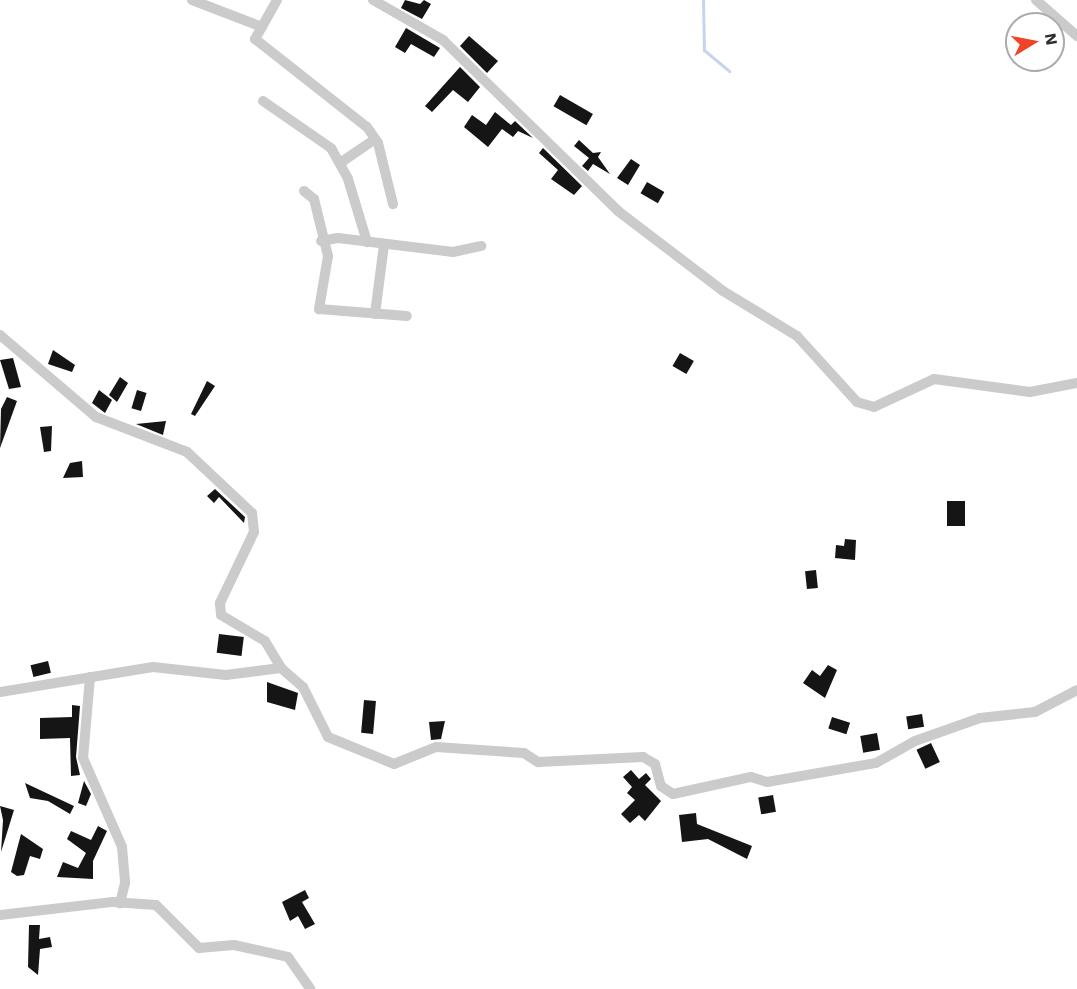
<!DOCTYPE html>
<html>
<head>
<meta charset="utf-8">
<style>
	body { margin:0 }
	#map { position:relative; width:1077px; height:989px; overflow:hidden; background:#fff; font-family:"Work Sans",sans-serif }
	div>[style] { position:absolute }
	.stream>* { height:3px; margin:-1.5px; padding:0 1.5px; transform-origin:1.5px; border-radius:1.5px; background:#c6d5ed }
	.building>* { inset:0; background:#151515; transform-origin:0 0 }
	.minor>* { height:10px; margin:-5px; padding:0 5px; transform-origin:5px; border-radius:5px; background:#cbcbcb }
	span { translate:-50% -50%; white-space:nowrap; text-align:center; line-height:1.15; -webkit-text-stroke:6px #fff; paint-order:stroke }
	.north { position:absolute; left:1005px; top:12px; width:60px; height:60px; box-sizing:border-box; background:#fff; border:2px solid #ababab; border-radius:50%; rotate:80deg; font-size:16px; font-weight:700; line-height:24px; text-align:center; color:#2e2e2e }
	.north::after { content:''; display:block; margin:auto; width:21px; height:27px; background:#ef4526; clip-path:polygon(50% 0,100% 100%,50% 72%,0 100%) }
</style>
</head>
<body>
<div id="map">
	<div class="stream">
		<i style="left:703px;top:0;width:50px;rotate:88.9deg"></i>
		<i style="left:704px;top:50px;width:33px;rotate:40deg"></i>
	</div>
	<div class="building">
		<i style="clip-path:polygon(405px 0,420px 4px,424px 0,431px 4px,422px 19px,401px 8px)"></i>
		<i style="clip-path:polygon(406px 28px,440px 48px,434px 57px,411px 44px,405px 53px,395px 47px)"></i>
		<i style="clip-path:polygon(469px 36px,498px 61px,487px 73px,460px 46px)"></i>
		<i style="clip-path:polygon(460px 67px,480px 87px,468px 102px,453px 90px,432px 112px,425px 106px)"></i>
		<i style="left:560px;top:95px;width:38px;height:13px;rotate:30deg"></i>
		<i style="clip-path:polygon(495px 112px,511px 125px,515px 121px,533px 138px,518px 131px,513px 137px,502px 129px,488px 147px,464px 127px,472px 115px,486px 125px)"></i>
		<i style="clip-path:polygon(579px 140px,593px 153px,601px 152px,598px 157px,610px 174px,593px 164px,588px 171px,582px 166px,589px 158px,574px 146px)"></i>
		<i style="clip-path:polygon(543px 148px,582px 186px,574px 195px,551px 179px,558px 170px,539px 153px)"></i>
		<i style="clip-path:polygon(631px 159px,640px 165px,628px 185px,617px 178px)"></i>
		<i style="left:647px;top:182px;width:20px;height:13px;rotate:30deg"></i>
		<i style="clip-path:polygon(53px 350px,75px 365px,72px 372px,48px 364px)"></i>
		<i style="left:680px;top:353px;width:16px;height:15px;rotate:30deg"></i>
		<i style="clip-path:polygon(13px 358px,21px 387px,9px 389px,0 360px)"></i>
		<i style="clip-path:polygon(120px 377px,128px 383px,117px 402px,109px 395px)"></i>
		<i style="clip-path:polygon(207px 381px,215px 386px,195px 416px,191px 414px)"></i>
		<i style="clip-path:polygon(99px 390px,112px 400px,105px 413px,92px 403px)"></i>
		<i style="left:137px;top:390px;width:10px;height:19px;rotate:17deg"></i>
		<i style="clip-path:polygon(7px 397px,17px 401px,0 448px,1px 409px)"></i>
		<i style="clip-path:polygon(166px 421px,163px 435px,136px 424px)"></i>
		<i style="clip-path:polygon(52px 426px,51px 451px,44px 452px,40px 427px)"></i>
		<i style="clip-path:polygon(82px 461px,83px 477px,63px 478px,70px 463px)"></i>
		<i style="clip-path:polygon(215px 489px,245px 517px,244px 523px,219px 497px,214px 503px,207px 496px)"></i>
		<i style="left:947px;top:501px;width:18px;height:25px"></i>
		<i style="clip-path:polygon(845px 539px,856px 540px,855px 560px,835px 558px,836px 545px,844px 546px)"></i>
		<i style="left:816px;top:570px;width:18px;height:11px;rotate:84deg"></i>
		<i style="left:219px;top:634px;width:25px;height:19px;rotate:7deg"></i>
		<i style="left:48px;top:661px;width:12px;height:18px;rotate:76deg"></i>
		<i style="clip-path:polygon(828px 665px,837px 670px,825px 698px,803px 683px,812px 670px,820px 676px)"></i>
		<i style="clip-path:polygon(267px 682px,298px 693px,295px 710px,267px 702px)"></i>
		<i style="left:364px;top:700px;width:12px;height:33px;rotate:5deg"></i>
		<i style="clip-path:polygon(72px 705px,80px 706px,76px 757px,80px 775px,71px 776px,70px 738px,40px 739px,40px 718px,72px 717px)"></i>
		<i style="left:922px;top:714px;width:13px;height:16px;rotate:81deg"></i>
		<i style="left:832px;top:717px;width:19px;height:12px;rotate:18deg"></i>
		<i style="clip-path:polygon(445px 721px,441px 739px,431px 740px,429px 722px)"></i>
		<i style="left:877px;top:733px;width:17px;height:17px;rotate:80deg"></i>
		<i style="left:931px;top:743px;width:21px;height:16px;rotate:65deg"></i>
		<i style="clip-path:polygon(631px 770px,639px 779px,646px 773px,651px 779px,645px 785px,661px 801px,645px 821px,639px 815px,630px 823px,621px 814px,635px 800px,627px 793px,632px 787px,623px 777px)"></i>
		<i style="clip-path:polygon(84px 781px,91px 794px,86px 806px,78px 803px)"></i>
		<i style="clip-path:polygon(25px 783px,74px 806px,70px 814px,48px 801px,30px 798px)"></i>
		<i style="left:773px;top:795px;width:17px;height:15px;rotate:80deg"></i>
		<i style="clip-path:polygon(0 806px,14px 810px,1px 852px,3px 820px)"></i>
		<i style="clip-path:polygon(696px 813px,697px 824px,752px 846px,747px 859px,708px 839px,682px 842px,679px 815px)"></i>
		<i style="clip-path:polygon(98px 826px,107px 831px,93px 861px,93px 879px,57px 877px,63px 862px,78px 868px,86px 853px,67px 839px,71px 831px,91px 840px)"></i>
		<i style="clip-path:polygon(21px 834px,43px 849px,40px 859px,30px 856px,24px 875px,17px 876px,11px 872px)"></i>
		<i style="clip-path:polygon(305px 890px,309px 898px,302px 902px,315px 924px,305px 929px,298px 916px,290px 921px,282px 902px)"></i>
		<i style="clip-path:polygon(29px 925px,40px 925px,39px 939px,50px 937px,52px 947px,40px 949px,38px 975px,28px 967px)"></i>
	</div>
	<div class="minor">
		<i style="left:192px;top:0;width:75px;rotate:21.1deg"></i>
		<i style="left:277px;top:0;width:45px;rotate:119.4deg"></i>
		<i style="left:255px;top:39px;width:142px;rotate:38.2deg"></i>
		<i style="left:367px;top:127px;width:19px;rotate:55deg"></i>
		<i style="left:378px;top:143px;width:63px;rotate:76.2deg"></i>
		<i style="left:373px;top:0;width:81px;rotate:29.7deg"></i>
		<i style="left:443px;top:40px;width:245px;rotate:44.3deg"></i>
		<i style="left:618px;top:211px;width:132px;rotate:37.3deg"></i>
		<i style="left:723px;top:291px;width:87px;rotate:31.3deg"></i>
		<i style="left:797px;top:336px;width:89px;rotate:47.7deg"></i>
		<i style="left:857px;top:402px;width:18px;rotate:16deg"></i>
		<i style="left:874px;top:407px;width:66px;rotate:-25deg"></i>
		<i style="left:934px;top:379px;width:97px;rotate:7.7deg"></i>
		<i style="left:1030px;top:392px;width:48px;rotate:-10.8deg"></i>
		<i style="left:1036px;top:0;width:55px;rotate:41.3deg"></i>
		<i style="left:263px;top:101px;width:83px;rotate:34.7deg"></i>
		<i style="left:331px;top:148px;width:35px;rotate:61deg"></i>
		<i style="left:348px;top:179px;width:66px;rotate:73.2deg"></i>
		<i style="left:340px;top:163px;width:42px;rotate:-34.4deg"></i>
		<i style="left:304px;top:191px;width:13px;rotate:39deg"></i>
		<i style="left:314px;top:199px;width:59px;rotate:76.2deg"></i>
		<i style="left:328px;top:256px;width:54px;rotate:99.6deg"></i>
		<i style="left:319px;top:309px;width:88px;rotate:4.5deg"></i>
		<i style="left:321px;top:241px;width:17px;rotate:-10deg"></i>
		<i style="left:338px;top:238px;width:116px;rotate:6.9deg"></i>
		<i style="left:453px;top:252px;width:29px;rotate:-12deg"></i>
		<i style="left:375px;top:314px;width:70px;rotate:-82.6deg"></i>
		<i style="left:0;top:335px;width:126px;rotate:40.5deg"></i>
		<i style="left:96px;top:417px;width:97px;rotate:21deg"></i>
		<i style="left:187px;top:452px;width:89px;rotate:43.2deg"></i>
		<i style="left:252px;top:513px;width:19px;rotate:84deg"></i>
		<i style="left:254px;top:532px;width:79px;rotate:115.6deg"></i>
		<i style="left:220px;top:603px;width:12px;rotate:85deg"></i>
		<i style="left:221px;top:615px;width:51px;rotate:30.6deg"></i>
		<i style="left:265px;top:641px;width:31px;rotate:59deg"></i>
		<i style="left:281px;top:668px;width:29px;rotate:41deg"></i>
		<i style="left:303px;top:687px;width:56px;rotate:63.4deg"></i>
		<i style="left:328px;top:737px;width:71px;rotate:22.2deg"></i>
		<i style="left:394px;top:764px;width:45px;rotate:-22deg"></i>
		<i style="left:436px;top:747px;width:88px;rotate:3.9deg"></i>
		<i style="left:524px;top:753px;width:17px;rotate:33deg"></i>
		<i style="left:538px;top:762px;width:105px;rotate:-2.7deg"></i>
		<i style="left:643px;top:757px;width:14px;rotate:30deg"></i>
		<i style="left:655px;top:764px;width:23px;rotate:75deg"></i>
		<i style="left:661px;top:786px;width:14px;rotate:34deg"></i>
		<i style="left:673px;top:794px;width:80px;rotate:-12.3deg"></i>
		<i style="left:751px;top:777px;width:17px;rotate:17deg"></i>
		<i style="left:767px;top:782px;width:111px;rotate:-9.9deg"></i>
		<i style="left:876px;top:763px;width:45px;rotate:-29.4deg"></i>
		<i style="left:915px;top:741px;width:69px;rotate:-19.5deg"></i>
		<i style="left:980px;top:718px;width:55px;rotate:-6.2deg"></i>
		<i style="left:1035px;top:712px;width:47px;rotate:-27.6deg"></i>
		<i style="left:90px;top:677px;width:81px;rotate:94.9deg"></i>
		<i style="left:83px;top:758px;width:97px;rotate:66.3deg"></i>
		<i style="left:122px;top:847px;width:36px;rotate:85deg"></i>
		<i style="left:125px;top:883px;width:21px;rotate:104deg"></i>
		<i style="left:0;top:692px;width:155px;rotate:-9.3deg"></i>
		<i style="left:153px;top:667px;width:73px;rotate:6.3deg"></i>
		<i style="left:226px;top:675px;width:55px;rotate:-7.3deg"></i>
		<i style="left:0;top:915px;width:114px;rotate:-6.6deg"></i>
		<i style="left:113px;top:902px;width:43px;rotate:4deg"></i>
		<i style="left:156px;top:905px;width:61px;rotate:45deg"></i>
		<i style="left:199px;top:948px;width:35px;rotate:-5deg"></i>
		<i style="left:234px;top:945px;width:55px;rotate:12.5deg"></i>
		<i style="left:288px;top:957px;width:39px;rotate:55deg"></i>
	</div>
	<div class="north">N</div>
</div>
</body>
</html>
